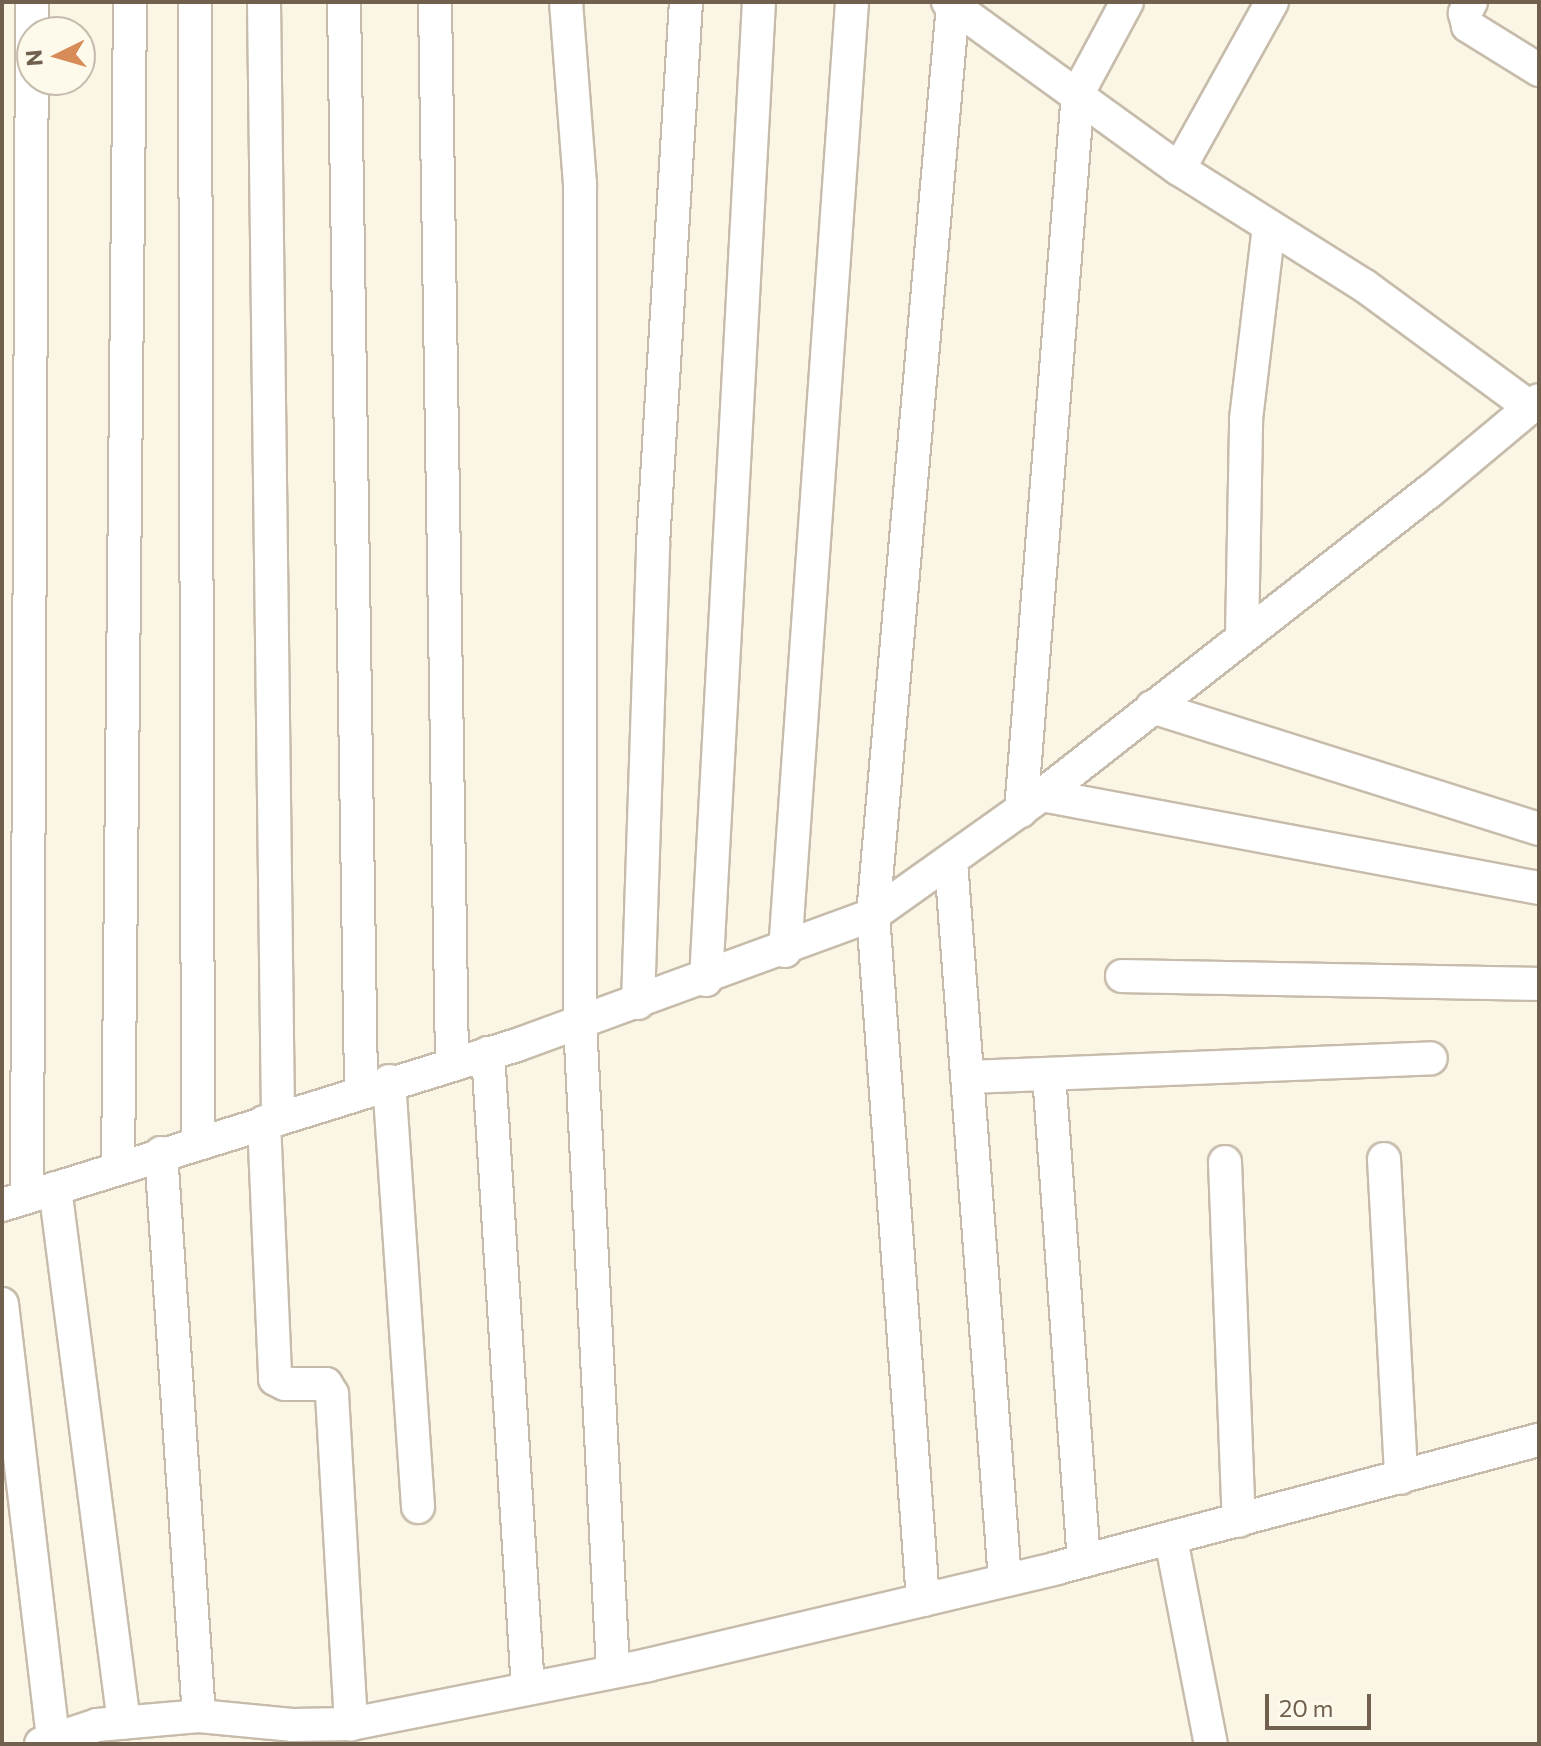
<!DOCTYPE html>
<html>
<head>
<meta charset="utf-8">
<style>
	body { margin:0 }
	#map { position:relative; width:1541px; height:1746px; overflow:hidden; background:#faf5e5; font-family:Commissioner,sans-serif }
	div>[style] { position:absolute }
	.roads { filter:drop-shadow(2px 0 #c7bcab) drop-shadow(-2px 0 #c7bcab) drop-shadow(0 2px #c7bcab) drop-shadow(0 -2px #c7bcab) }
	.street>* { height:32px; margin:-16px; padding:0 16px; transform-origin:16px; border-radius:16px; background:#fff }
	span { translate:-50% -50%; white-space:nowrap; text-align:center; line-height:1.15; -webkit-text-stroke:6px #fdf9eb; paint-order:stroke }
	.frame { position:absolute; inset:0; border:4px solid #70604d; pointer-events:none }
	.north { position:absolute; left:16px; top:16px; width:80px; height:80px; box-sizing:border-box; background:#fdf9eb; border:2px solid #c5bcac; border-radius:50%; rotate:265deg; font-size:22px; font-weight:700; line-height:32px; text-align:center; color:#70604d }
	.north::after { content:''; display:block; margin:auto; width:28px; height:36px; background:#d78b57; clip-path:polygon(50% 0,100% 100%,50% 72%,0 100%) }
	.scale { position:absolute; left:1265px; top:1694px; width:106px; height:36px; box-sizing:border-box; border:4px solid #70604d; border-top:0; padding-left:10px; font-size:24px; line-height:28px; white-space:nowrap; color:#70604d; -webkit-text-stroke:6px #fdf9eb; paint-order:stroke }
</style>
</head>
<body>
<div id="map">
	<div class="roads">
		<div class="street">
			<i style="left:195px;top:2px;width:1140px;rotate:89.85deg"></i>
			<i style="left:264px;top:2px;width:1115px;rotate:89.28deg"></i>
			<i style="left:344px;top:2px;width:1088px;rotate:89.1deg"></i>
			<i style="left:435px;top:2px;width:1061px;rotate:89.08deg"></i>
			<i style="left:566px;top:2px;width:182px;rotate:85.6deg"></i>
			<i style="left:580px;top:183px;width:840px;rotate:90deg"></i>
			<i style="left:580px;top:1023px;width:649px;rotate:87.08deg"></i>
			<i style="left:948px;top:2px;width:285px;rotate:35.9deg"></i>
			<i style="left:1179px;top:169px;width:220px;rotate:32.2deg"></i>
			<i style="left:1365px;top:286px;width:205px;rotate:36.3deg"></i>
			<i style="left:1471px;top:2px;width:13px;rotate:119deg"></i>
			<i style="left:1465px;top:13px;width:13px;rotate:77deg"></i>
			<i style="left:1468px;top:26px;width:84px;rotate:31.8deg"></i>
			<i style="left:1179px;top:169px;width:191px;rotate:-60.9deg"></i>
			<i style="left:1242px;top:636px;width:217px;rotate:-88.9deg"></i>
			<i style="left:1246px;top:419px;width:194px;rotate:-83.2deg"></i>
			<i style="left:1152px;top:707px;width:406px;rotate:17.5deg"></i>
			<i style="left:1042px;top:795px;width:506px;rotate:10.6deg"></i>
			<i style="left:1021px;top:811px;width:720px;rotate:-85.46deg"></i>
			<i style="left:1078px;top:93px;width:103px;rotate:-61.7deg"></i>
			<i style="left:951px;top:862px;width:720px;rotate:85.7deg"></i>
			<i style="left:785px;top:951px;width:951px;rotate:-85.96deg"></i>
			<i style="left:1122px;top:976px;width:417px;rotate:1.1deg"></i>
			<i style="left:706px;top:980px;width:979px;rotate:-86.9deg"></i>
			<i style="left:638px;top:1003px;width:459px;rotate:-88.1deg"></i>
			<i style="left:653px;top:544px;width:543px;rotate:-86.52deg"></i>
			<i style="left:488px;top:1053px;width:636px;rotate:86.4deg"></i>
			<i style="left:1049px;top:1074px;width:488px;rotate:85.9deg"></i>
			<i style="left:967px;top:1077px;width:464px;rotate:-2.3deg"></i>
			<i style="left:389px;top:1081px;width:427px;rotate:86.1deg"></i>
			<i style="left:264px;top:1122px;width:257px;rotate:87.5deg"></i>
			<i style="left:275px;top:1379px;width:11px;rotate:27deg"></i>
			<i style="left:285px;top:1384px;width:41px"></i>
			<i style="left:326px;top:1384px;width:12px;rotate:59deg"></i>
			<i style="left:332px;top:1394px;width:331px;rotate:86.7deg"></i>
			<i style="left:161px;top:1153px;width:564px;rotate:86.14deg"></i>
			<i style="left:1384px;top:1159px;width:319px;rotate:86.9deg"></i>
			<i style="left:1225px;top:1162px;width:359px;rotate:87.8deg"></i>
			<i style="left:118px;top:1168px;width:1166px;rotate:-89.41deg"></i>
			<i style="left:55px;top:1188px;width:539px;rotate:82.65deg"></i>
			<i style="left:27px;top:1197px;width:1195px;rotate:-89.76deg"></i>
			<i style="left:2px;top:1205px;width:539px;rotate:-17.26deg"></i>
			<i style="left:517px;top:1045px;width:379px;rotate:-20.1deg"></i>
			<i style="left:873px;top:915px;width:207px;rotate:-35.4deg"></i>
			<i style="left:1042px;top:795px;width:492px;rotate:-38.1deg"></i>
			<i style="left:1429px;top:492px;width:143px;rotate:-39.9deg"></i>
			<i style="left:2px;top:1304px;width:438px;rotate:83.3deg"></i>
			<i style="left:1171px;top:1539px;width:209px;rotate:79deg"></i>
			<i style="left:923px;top:1600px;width:687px;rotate:-94.17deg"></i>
			<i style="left:873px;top:915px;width:914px;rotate:-84.98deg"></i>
			<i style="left:41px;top:1744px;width:59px;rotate:-18.7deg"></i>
			<i style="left:97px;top:1725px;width:102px;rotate:-5deg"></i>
			<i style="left:199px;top:1716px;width:93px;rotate:5.5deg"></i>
			<i style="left:292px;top:1725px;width:59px;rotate:-1deg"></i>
			<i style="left:351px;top:1724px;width:303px;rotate:-11.2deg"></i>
			<i style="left:648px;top:1665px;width:420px;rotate:-13.3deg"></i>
			<i style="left:1057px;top:1568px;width:499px;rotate:-14.9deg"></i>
		</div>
	</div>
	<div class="frame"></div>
	<div class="north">N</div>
	<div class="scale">20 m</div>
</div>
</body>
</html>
